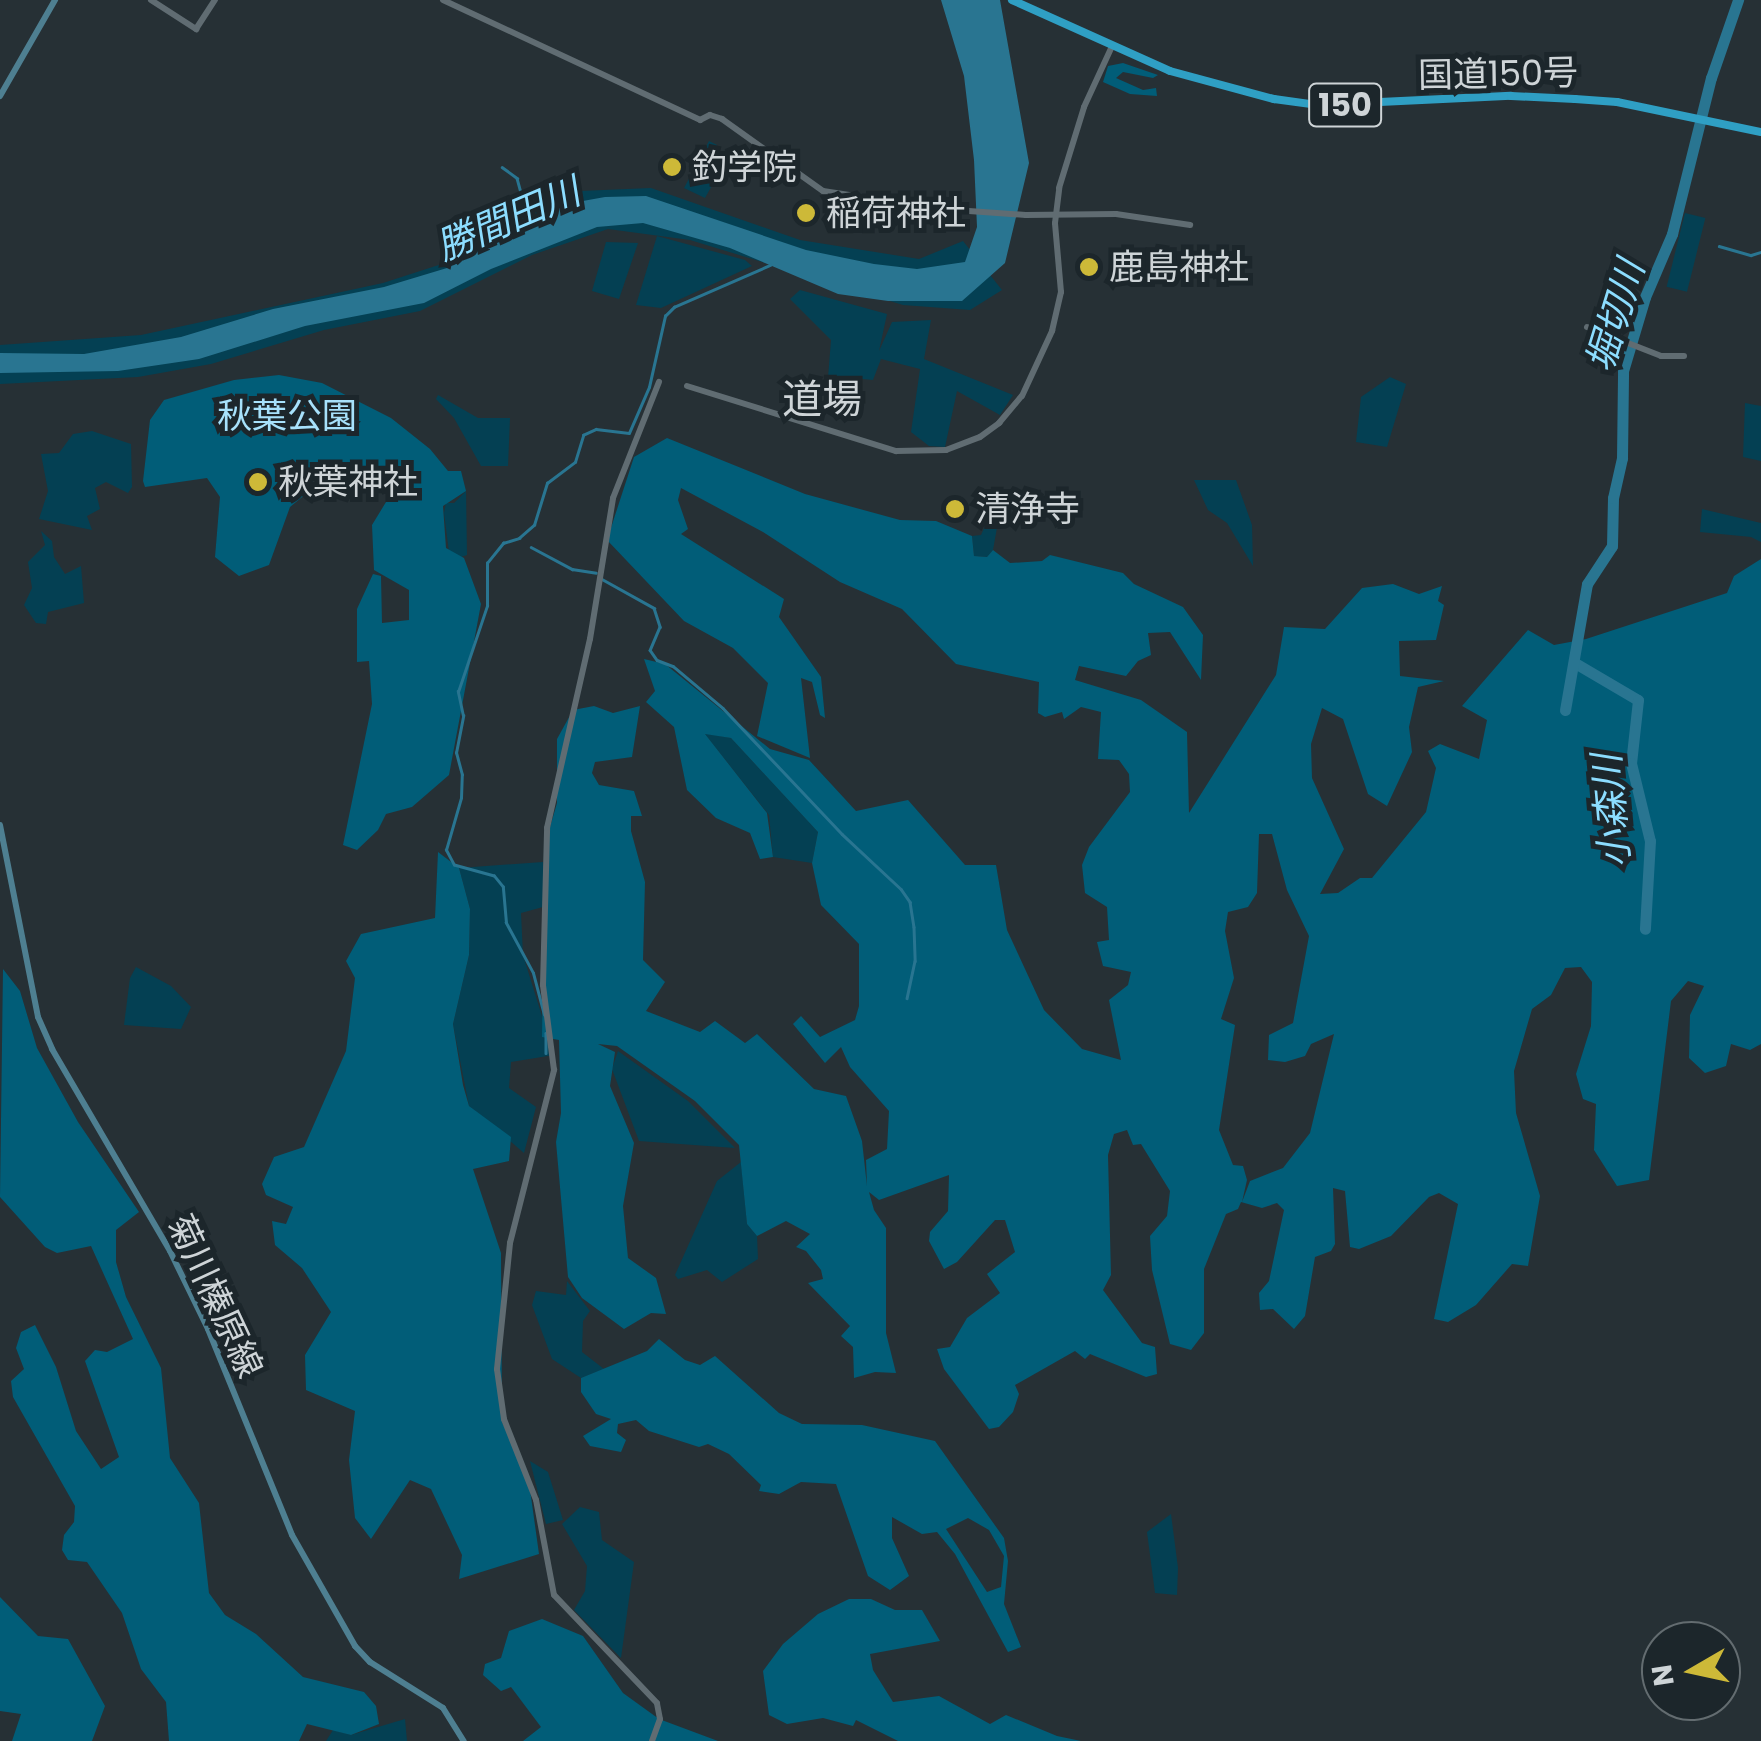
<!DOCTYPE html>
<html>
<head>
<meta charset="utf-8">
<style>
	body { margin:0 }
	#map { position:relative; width:1761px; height:1741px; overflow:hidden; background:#263035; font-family:Poppins,"Noto Sans JP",sans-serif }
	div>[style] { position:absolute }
	.green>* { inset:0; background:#044053; transform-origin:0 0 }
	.forest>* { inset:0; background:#015d78 }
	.water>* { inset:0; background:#297591 }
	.stream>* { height:2.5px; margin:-1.25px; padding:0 1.25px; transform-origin:1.25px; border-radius:1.25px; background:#297591 }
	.river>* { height:11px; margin:-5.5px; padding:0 5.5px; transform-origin:5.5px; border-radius:5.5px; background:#297591 }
	.tertiary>* { height:6px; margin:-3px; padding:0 3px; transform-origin:3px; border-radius:3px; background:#606c72 }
	.secondary>* { height:6px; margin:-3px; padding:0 3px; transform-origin:3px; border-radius:3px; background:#4e7f91 }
	.trunk>* { height:8px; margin:-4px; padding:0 4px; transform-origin:4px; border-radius:4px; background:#2f9fc4 }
	.dots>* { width:28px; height:28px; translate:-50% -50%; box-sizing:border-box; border:5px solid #1c262b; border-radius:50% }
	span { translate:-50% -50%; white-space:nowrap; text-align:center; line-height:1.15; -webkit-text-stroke:10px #1c262b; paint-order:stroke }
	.shield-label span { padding:2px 8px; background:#1c262b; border:2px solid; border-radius:8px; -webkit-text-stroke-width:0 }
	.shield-label { font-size:32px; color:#ced4d7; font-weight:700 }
	.street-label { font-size:35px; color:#ced4d7 }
	.poi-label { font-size:35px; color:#ced4d7 }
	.left { translate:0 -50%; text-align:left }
	.park-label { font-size:35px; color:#a7e1fb }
	.water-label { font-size:38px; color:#8cddff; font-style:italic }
	.quarter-label { font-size:40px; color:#ced4d7 }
	.north { position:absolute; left:1641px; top:1621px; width:100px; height:100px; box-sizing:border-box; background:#1c262b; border:2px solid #636c70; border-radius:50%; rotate:261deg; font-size:28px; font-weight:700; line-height:40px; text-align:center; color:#ced4d7 }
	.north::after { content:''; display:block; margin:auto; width:35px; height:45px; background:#cdb938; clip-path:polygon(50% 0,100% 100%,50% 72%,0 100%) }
</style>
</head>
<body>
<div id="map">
	<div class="green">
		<i style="clip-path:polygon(709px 141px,717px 145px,705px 174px,715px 180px,705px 198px,684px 188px)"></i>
		<i style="clip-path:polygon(651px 188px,800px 240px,919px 259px,963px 241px,1002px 290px,970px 310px,903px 305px,690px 240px,608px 229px,532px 255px,420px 311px,324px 330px,211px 364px,138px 377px,0 384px,0 345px,141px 335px,383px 283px,448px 262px,549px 202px,580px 191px)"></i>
		<i style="left:1685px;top:213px;width:21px;height:76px;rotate:14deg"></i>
		<i style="clip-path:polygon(657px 236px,745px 260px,752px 266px,661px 308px,636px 305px)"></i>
		<i style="clip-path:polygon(606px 242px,638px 243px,619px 299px,592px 291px)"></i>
		<i style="clip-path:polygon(800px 290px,887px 314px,879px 351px,892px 322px,931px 320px,924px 359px,1013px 395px,1000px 415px,957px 391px,945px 447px,929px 446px,911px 432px,920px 369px,881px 359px,873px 380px,852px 378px,845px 383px,828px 378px,831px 340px,790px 299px)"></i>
		<i style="clip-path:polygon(1390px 377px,1406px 384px,1387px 447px,1356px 442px,1361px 397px)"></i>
		<i style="clip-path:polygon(438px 395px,478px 418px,510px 418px,508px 466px,481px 466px,454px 418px,436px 399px)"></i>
		<i style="clip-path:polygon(1745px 403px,1761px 406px,1761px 461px,1743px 457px)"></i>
		<i style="clip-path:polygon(92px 431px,131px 444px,132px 487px,128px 493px,106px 482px,95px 488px,100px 509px,87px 516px,92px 530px,39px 519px,48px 491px,41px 454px,59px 453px,73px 434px)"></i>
		<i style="clip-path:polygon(1194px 480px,1236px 480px,1252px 525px,1253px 566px,1227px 523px,1208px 510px)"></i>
		<i style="clip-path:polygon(466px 491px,467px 555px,461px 557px,449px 552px,444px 513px,446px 503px,454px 503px)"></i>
		<i style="clip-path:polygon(1702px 509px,1761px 523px,1761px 542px,1751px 537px,1700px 532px)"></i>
		<i style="clip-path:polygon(989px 517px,998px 522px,993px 550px,987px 557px,974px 556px,972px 536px,981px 535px)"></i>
		<i style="clip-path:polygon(41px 531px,52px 541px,54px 557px,65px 574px,81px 566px,84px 603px,48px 612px,46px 624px,36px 623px,24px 605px,32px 588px,28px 562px,45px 545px)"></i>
		<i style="clip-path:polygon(704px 733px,731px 738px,818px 832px,812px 863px,773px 857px,769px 815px)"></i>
		<i style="clip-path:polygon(543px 862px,543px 907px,521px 913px,523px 955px,554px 1055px,511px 1062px,509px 1088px,536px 1107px,524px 1153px,469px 1106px,453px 1024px,469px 955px,470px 909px,459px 868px)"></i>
		<i style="clip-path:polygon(136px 967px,171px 986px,191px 1007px,181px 1029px,124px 1025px,130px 978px)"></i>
		<i style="clip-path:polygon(618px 1051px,688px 1101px,735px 1148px,639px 1141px,612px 1069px)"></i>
		<i style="clip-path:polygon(741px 1162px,747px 1224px,757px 1236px,758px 1259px,722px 1282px,707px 1270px,678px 1279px,675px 1275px,717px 1181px)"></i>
		<i style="clip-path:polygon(567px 1281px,590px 1311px,583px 1321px,582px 1352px,604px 1369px,581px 1378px,552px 1359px,532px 1305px,536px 1291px,566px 1295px)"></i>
		<i style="clip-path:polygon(530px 1461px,548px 1472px,563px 1520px,546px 1524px)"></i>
		<i style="clip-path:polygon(580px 1507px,599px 1512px,602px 1540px,634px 1562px,621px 1658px,574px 1610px,585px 1591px,587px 1566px,562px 1524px)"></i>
		<i style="clip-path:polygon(1171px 1514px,1178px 1568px,1177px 1595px,1155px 1593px,1147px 1532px)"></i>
		<i style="clip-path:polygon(405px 1719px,407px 1741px,326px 1741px,333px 1730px,351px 1735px)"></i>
	</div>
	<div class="forest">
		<i style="clip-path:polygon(1123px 63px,1158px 75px,1153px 78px,1123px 72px,1116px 78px,1143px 90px,1156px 88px,1157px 96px,1130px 94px,1103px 82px,1108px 66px)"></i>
		<i style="clip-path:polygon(279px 375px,322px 383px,391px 418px,430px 449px,448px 471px,461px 471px,466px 491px,443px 506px,446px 548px,464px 558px,481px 604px,449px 775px,412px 807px,386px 814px,378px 830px,357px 850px,343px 845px,372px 704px,369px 661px,357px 662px,357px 609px,373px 574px,381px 576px,382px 623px,409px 620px,409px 590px,374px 570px,372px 525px,397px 484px,335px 471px,322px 463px,311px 465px,313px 488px,290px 507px,269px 565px,239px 576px,215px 557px,220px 497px,207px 478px,145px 487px,143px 481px,150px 420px,164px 400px,234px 380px)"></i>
		<i style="clip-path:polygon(evenodd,667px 438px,805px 494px,900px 520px,936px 521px,972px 536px,974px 556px,987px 557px,993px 550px,1010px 563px,1042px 561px,1050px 555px,1123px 573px,1134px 584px,1183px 607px,1203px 635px,1201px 680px,1170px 632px,1148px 633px,1151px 655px,1138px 661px,1126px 676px,1079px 666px,1075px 680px,1141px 700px,1187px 732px,1189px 813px,1276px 675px,1284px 627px,1325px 629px,1362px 588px,1393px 584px,1419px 594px,1442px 586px,1438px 601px,1444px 605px,1436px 640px,1399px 641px,1400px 676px,1444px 681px,1418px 687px,1409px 727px,1412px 752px,1387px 806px,1368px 794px,1343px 719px,1322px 708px,1311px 744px,1312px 778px,1344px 849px,1320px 894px,1338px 893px,1360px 878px,1372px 878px,1426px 812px,1436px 768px,1428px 751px,1440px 744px,1479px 759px,1487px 720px,1462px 706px,1528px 630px,1554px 645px,1586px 639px,1727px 593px,1734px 576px,1761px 559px,1761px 1044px,1750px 1050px,1731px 1044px,1726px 1066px,1705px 1073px,1689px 1058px,1690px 1015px,1704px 986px,1688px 981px,1671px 1001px,1649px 1180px,1617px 1186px,1594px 1150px,1596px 1104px,1583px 1099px,1576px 1074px,1591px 1026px,1592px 982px,1581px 967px,1565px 968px,1551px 995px,1532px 1009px,1514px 1071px,1516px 1113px,1540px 1196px,1528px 1266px,1512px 1264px,1476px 1305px,1448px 1322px,1434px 1319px,1458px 1204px,1439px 1193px,1429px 1197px,1391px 1236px,1359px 1249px,1350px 1247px,1345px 1191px,1333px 1188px,1335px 1244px,1331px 1251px,1315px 1257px,1305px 1316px,1294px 1329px,1273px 1309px,1260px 1310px,1259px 1293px,1269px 1281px,1284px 1210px,1277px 1203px,1262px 1208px,1241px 1202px,1238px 1209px,1226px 1214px,1204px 1269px,1204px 1333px,1191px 1350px,1170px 1344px,1152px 1270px,1150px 1236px,1167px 1216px,1170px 1191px,1141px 1144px,1133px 1145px,1127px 1130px,1114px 1134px,1108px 1155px,1111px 1275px,1103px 1290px,1142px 1343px,1155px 1347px,1157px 1374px,1146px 1377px,1090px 1354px,1085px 1359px,1075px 1351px,1015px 1385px,1019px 1394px,1013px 1412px,999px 1427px,989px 1429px,944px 1369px,937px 1349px,950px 1347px,967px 1318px,1000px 1293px,987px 1274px,1015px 1252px,1005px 1220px,995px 1220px,957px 1262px,944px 1269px,929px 1241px,930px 1232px,948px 1211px,949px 1175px,879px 1200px,869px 1192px,874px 1210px,886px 1228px,886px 1333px,896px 1373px,875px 1372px,854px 1378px,853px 1347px,841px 1336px,850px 1326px,808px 1283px,823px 1279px,821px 1270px,806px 1251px,796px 1247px,810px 1234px,786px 1221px,757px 1236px,747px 1224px,739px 1145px,695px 1101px,617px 1046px,598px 1044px,615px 1052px,610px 1086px,634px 1143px,623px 1206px,628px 1258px,656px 1278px,666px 1314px,651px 1313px,624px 1329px,582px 1298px,568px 1277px,556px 1142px,561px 1113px,559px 1040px,542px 1037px,545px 844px,557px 803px,557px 739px,573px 710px,594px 706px,613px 713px,640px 706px,632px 757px,595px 762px,592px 773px,599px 785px,634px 791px,642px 816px,631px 816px,631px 831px,645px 882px,643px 960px,665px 982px,646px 1011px,700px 1032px,715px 1021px,745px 1043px,757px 1034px,814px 1089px,846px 1096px,862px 1141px,867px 1186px,866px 1160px,887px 1149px,889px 1111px,850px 1067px,841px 1047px,825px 1063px,793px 1024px,801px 1016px,820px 1037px,855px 1020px,859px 1006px,859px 944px,821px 905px,812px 863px,818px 832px,731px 738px,705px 734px,767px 813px,773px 857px,760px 859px,750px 833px,716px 818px,687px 790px,674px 727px,646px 702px,655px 691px,644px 659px,665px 664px,770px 749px,809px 760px,856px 811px,908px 800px,965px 865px,996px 865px,1007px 930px,1044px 1010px,1082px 1049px,1121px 1060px,1109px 1000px,1128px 985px,1131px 972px,1103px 966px,1097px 942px,1109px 940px,1107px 907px,1085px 893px,1082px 865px,1089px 847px,1130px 792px,1129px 774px,1119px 760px,1098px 759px,1101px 712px,1081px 707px,1064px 719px,1062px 712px,1045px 717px,1038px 713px,1039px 682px,956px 664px,902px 609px,840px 582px,763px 532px,681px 488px,678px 500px,688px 529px,681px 534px,784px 599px,779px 617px,821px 677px,825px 718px,820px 715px,812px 682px,801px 678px,810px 758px,757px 736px,768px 683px,733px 648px,684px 621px,607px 540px,634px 457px,667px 438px,1259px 834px,1272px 834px,1287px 890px,1309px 936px,1293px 1023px,1269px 1035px,1268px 1060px,1285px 1062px,1305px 1056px,1311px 1044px,1334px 1034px,1310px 1133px,1283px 1168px,1250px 1181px,1242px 1202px,1247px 1180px,1243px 1166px,1233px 1165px,1219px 1130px,1235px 1025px,1221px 1019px,1234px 978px,1225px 931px,1228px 912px,1248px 907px,1257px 893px,1259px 834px)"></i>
		<i style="clip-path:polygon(438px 852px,459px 868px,470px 909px,469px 955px,453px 1024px,463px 1085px,469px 1106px,511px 1137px,509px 1161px,473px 1169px,501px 1253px,502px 1422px,528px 1475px,539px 1554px,459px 1579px,462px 1555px,431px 1489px,410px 1480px,371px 1539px,355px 1518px,349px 1460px,355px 1411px,306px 1390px,305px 1355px,331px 1312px,302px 1268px,275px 1245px,272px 1221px,286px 1224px,293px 1207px,266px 1195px,262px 1184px,274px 1157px,304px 1147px,346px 1051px,355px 978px,346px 961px,361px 934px,435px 918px)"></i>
		<i style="clip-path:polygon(3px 969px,20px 991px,37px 1048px,78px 1122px,139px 1212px,116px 1230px,116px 1262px,126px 1297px,161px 1368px,170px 1458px,199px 1503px,209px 1593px,225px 1615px,256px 1634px,303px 1677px,364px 1692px,376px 1706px,379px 1724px,351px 1735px,307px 1724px,299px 1741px,169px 1741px,166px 1702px,141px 1669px,122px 1613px,87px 1562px,68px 1560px,62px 1550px,64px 1535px,74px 1522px,75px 1506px,13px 1397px,11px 1381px,24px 1369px,16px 1348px,21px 1332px,35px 1325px,56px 1367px,76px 1431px,101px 1469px,119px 1457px,85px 1361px,95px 1350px,107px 1352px,133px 1339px,91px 1246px,57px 1253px,45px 1247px,0 1197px)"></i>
		<i style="clip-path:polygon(evenodd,659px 1339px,685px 1360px,700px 1365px,715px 1356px,779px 1413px,802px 1424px,862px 1425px,935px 1441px,1004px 1538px,1008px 1561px,1004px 1604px,1021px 1647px,1008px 1652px,955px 1554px,937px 1532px,922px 1534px,892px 1517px,892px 1538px,909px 1576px,890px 1590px,868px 1576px,836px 1484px,801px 1482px,779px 1494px,759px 1491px,761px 1485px,729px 1454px,708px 1444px,699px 1447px,649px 1431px,636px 1420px,618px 1424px,617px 1433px,626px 1440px,621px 1452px,590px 1446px,583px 1436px,611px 1419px,596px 1414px,581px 1392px,581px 1378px,647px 1351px,659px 1339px,968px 1518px,989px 1530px,1004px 1556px,1001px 1587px,987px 1592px,946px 1529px,968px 1518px)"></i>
		<i style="clip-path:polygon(0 1597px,38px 1636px,68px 1639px,105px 1706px,92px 1741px,12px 1741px,21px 1714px,0 1711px)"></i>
		<i style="clip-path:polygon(849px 1599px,871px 1599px,895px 1610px,922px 1610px,940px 1641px,870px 1654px,873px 1670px,893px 1702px,939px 1696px,990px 1724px,1006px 1715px,1057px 1736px,1081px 1741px,898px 1741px,856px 1720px,853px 1726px,823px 1718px,787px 1724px,769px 1715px,763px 1671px,783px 1644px,818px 1614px)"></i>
		<i style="clip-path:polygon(542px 1619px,583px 1636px,623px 1693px,659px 1719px,718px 1741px,523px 1741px,541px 1727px,511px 1687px,501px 1691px,483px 1675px,485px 1664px,501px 1658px,509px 1631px)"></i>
	</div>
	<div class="water">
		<i style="clip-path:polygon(941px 0,1000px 0,1029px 163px,1005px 263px,962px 301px,888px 301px,838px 294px,730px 248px,643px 223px,597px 227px,491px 269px,424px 303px,305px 326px,199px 359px,118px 371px,0 373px,0 353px,84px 354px,181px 337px,273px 309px,384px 287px,447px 268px,566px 204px,605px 197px,646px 196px,806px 250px,874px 264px,917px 269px,965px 262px,977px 227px,974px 160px,964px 76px)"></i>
	</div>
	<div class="stream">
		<i style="left:502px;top:167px;width:19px;rotate:36deg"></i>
		<i style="left:517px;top:178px;width:50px;rotate:74.8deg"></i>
		<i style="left:1719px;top:246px;width:33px;rotate:16deg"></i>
		<i style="left:1751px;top:255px;width:10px;rotate:-17deg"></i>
		<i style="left:531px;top:547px;width:47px;rotate:28.2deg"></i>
		<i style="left:572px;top:569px;width:24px;rotate:9deg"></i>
		<i style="left:602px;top:579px;width:60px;rotate:29.1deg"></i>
		<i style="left:654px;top:608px;width:20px;rotate:72deg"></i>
		<i style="left:660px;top:627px;width:25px;rotate:113deg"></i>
		<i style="left:650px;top:650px;width:12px;rotate:55deg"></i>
		<i style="left:657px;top:660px;width:17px;rotate:21deg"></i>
		<i style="left:673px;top:666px;width:65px;rotate:40deg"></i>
		<i style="left:723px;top:708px;width:173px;rotate:46.6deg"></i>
		<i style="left:842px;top:834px;width:81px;rotate:43deg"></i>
		<i style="left:901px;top:889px;width:16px;rotate:55deg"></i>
		<i style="left:910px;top:902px;width:25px;rotate:81deg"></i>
		<i style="left:914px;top:927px;width:34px;rotate:88deg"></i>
		<i style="left:915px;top:961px;width:38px;rotate:102deg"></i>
		<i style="left:544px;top:1015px;width:43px;rotate:-104.7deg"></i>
		<i style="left:533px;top:973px;width:57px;rotate:-118.4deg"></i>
		<i style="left:506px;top:923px;width:36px;rotate:-95deg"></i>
		<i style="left:503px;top:887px;width:14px;rotate:-129deg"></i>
		<i style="left:494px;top:876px;width:41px;rotate:-164.6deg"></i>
		<i style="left:454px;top:865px;width:17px;rotate:-118deg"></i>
		<i style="left:446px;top:850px;width:54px;rotate:-73.9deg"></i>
		<i style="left:461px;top:798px;width:23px;rotate:-88deg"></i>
		<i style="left:462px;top:775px;width:23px;rotate:-105deg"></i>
		<i style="left:456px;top:753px;width:38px;rotate:-79deg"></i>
		<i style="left:463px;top:716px;width:25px;rotate:-102deg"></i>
		<i style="left:458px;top:692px;width:91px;rotate:-71.4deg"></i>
		<i style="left:487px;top:606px;width:43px;rotate:-90deg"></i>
		<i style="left:487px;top:563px;width:26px;rotate:-51deg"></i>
		<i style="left:503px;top:543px;width:17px;rotate:-17deg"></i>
		<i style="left:519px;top:538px;width:20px;rotate:-41deg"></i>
		<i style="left:534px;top:525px;width:44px;rotate:-72.8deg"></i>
		<i style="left:547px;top:483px;width:35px;rotate:-37deg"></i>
		<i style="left:575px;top:462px;width:28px;rotate:-73deg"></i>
		<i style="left:583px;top:435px;width:14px;rotate:-25deg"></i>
		<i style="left:596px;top:429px;width:33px;rotate:7deg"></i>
		<i style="left:629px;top:433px;width:50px;rotate:-66.5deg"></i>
		<i style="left:649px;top:387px;width:73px;rotate:-77.3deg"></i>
		<i style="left:665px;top:316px;width:13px;rotate:-45deg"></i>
		<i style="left:674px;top:307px;width:105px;rotate:-23.6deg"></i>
		<i style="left:546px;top:1033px;width:20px;rotate:90deg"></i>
	</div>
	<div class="river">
		<i style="left:1575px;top:663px;width:73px;rotate:30.4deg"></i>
		<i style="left:1638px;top:700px;width:63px;rotate:96.3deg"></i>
		<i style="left:1631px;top:763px;width:80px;rotate:76.3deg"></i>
		<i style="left:1650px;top:841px;width:88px;rotate:93.3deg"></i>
		<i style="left:1565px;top:710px;width:128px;rotate:-80.1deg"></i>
		<i style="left:1587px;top:584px;width:45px;rotate:-56.7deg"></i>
		<i style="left:1612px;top:546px;width:48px;rotate:-88.8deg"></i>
		<i style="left:1613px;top:498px;width:41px;rotate:-77.3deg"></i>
		<i style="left:1622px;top:458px;width:87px;rotate:-89.3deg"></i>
		<i style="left:1623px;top:371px;width:77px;rotate:-73.4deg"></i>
		<i style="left:1645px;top:297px;width:69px;rotate:-66.8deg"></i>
		<i style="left:1672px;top:234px;width:161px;rotate:-76deg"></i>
		<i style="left:1711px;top:78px;width:83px;rotate:-70.9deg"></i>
	</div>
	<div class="tertiary">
		<i style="left:151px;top:0;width:54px;rotate:32.8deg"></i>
		<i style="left:196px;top:29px;width:35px;rotate:-57deg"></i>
		<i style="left:443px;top:0;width:284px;rotate:25deg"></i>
		<i style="left:700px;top:120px;width:11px;rotate:-27deg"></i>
		<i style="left:710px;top:115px;width:13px;rotate:18deg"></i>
		<i style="left:722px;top:119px;width:124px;rotate:35.5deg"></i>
		<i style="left:823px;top:191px;width:119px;rotate:8.7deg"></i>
		<i style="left:941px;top:209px;width:85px;rotate:4deg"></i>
		<i style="left:1026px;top:215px;width:90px;rotate:-0.6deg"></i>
		<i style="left:1116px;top:214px;width:75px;rotate:8.5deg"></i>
		<i style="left:1587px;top:327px;width:79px;rotate:21.4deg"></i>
		<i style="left:1661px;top:356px;width:23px"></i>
		<i style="left:687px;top:386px;width:219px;rotate:17.3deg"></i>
		<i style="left:896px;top:451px;width:50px;rotate:-1.1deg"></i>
		<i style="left:946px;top:450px;width:36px;rotate:-21deg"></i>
		<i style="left:980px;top:437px;width:24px;rotate:-36deg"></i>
		<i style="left:999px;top:423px;width:35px;rotate:-50deg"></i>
		<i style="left:1022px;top:396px;width:72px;rotate:-65.2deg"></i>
		<i style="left:1052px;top:331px;width:40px;rotate:-77deg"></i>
		<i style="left:1061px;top:292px;width:69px;rotate:-95deg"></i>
		<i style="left:1055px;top:223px;width:35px;rotate:-83deg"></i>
		<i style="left:1059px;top:188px;width:85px;rotate:-72.8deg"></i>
		<i style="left:1084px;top:107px;width:67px;rotate:-65.3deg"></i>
		<i style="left:652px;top:1741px;width:23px;rotate:-70deg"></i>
		<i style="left:660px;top:1719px;width:16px;rotate:-101deg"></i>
		<i style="left:657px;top:1703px;width:149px;rotate:-133.6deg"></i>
		<i style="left:554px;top:1595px;width:97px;rotate:-100.7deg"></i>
		<i style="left:536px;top:1500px;width:87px;rotate:-111.6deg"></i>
		<i style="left:504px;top:1419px;width:50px;rotate:-98deg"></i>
		<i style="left:497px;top:1369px;width:127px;rotate:-84.1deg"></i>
		<i style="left:510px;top:1243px;width:179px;rotate:-75.7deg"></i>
		<i style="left:554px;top:1070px;width:86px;rotate:-97.4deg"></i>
		<i style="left:543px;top:985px;width:157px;rotate:-88.5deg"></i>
		<i style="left:547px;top:828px;width:194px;rotate:-77.2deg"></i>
		<i style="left:590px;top:639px;width:143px;rotate:-80.7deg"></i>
		<i style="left:613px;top:498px;width:125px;rotate:-68.4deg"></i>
	</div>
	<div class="secondary">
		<i style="left:0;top:96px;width:111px;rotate:-60.2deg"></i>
		<i style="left:0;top:825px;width:196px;rotate:78.8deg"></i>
		<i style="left:38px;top:1017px;width:35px;rotate:66deg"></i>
		<i style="left:52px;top:1049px;width:234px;rotate:59.7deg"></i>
		<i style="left:170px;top:1251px;width:87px;rotate:64deg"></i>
		<i style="left:208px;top:1329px;width:222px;rotate:67.8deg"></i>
		<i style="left:292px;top:1535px;width:128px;rotate:60.4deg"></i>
		<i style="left:355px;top:1646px;width:22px;rotate:47deg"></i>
		<i style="left:370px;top:1662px;width:86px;rotate:32.2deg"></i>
		<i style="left:443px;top:1708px;width:39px;rotate:58deg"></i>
	</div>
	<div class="trunk">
		<i style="left:1012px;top:0;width:173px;rotate:24.2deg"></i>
		<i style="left:1170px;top:71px;width:108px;rotate:15.1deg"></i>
		<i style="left:1274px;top:99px;width:43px;rotate:7.9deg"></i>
		<i style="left:1317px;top:105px;width:194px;rotate:-2.7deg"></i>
		<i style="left:1511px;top:96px;width:64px;rotate:2.7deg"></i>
		<i style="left:1575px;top:99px;width:42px;rotate:4.1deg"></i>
		<i style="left:1617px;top:102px;width:147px;rotate:11.8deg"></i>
	</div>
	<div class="dots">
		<i style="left:672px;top:167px;background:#cdb938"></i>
		<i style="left:806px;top:213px;background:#cdb938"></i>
		<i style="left:1089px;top:267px;background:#cdb938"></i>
		<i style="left:258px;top:482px;background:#cdb938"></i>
		<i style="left:955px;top:509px;background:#cdb938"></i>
	</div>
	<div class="shield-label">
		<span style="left:1345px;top:105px">150</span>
	</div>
	<div class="street-label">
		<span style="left:1498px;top:74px;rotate:-1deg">国道150号</span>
		<span style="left:215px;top:1296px;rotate:65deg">菊川榛原線</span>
	</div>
	<div class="poi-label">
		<span class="left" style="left:692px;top:167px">釣学院</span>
		<span class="left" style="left:826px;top:213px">稲荷神社</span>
		<span class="left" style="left:1109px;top:267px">鹿島神社</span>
		<span class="left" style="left:278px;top:482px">秋葉神社</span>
		<span class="left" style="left:975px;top:509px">清浄寺</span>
	</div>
	<div class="park-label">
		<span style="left:287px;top:416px">秋葉公園</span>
	</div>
	<div class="water-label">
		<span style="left:508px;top:219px;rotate:-23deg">勝間田川</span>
		<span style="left:1615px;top:316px;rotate:-73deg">堀切川</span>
		<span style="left:1611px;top:811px;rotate:-95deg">小森川</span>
	</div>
	<div class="quarter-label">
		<span style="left:822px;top:399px">道場</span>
	</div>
	<div class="north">N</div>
</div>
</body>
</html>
